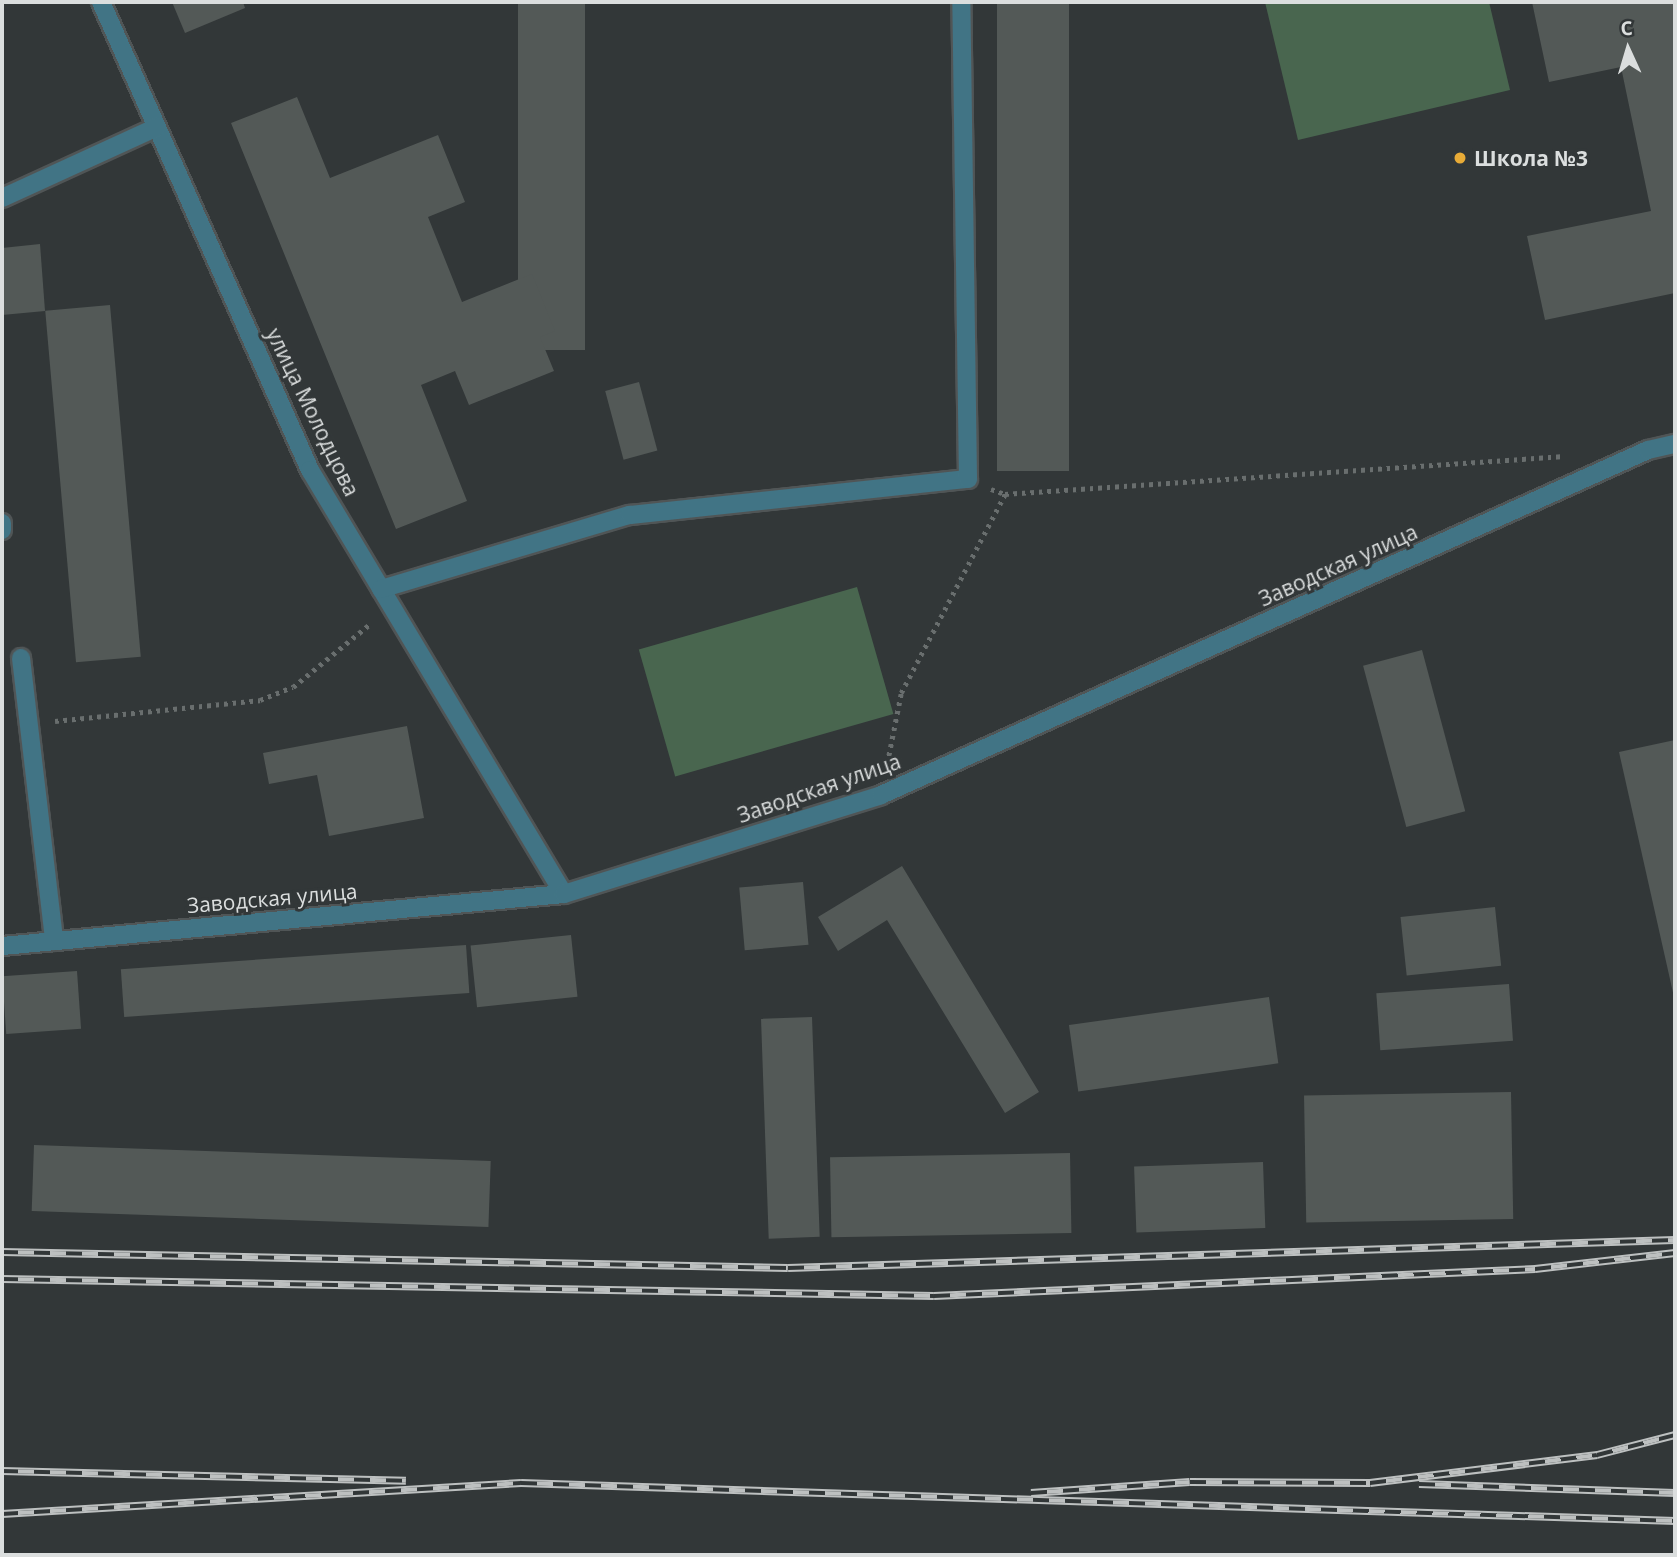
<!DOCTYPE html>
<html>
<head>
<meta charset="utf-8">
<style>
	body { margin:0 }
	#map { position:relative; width:1677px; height:1557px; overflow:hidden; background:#323738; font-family:"Open Sans",sans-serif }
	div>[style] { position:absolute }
	.green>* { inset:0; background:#49664f; transform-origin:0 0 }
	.building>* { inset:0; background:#535957; transform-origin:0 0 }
	.path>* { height:4.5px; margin-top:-2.25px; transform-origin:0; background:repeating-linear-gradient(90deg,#696e6e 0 3.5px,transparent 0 8.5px) }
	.roads { filter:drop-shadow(2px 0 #505556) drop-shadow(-2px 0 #505556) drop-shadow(0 2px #505556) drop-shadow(0 -2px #505556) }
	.minor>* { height:18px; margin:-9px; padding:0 9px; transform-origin:9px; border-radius:9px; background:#417485 }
	.rail>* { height:8px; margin-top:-4px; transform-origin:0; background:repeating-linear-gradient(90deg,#323738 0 16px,#bdc0c0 0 32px); box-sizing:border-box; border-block:2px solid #bdc0c0 }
	.dots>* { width:19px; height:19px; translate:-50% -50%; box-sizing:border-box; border:4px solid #323738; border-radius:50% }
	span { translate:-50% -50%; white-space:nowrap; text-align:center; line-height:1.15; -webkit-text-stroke:6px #323738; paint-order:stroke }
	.poi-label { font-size:21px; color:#dbdede; font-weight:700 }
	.left { translate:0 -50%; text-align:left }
	.street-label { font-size:21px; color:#dbdede }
	.frame { position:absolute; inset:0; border:4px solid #dbdede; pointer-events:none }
	.north { position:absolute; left:1593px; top:14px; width:70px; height:70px; -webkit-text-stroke:5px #323738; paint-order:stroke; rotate:356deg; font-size:19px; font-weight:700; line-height:28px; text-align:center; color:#dbdede }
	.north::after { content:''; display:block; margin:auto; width:24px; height:32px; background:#dbdede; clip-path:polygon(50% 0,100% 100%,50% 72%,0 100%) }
</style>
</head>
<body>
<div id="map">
	<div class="green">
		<i style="clip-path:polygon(1265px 2px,1489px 2px,1510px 90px,1298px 140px)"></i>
		<i style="left:857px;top:587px;width:132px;height:227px;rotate:74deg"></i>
	</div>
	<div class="building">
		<i style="clip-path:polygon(172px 2px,243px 2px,245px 8px,185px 33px)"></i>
		<i style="left:518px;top:2px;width:67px;height:348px"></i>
		<i style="left:997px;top:2px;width:72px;height:469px"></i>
		<i style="clip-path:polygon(1532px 2px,1675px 2px,1675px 293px,1545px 320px,1527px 236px,1651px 211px,1621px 67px,1549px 82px)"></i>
		<i style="clip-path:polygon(297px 97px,330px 178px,438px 135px,465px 202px,428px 217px,462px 302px,532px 274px,555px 331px,540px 337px,554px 371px,469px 405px,455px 371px,421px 385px,467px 501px,396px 529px,231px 123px)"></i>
		<i style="clip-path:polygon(40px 244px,45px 311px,2px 315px,2px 248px)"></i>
		<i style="left:110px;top:305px;width:353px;height:65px;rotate:85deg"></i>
		<i style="left:639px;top:382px;width:71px;height:35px;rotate:75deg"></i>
		<i style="left:1422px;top:650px;width:167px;height:61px;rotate:75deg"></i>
		<i style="clip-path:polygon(407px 726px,424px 818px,329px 836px,317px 775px,269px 784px,263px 753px)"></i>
		<i style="clip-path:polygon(1675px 740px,1675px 997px,1674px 997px,1619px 752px)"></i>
		<i style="clip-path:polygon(902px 866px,1039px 1092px,1005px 1113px,887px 920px,838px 951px,818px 917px)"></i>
		<i style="left:803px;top:882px;width:63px;height:64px;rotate:85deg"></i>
		<i style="left:1495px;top:907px;width:59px;height:95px;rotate:84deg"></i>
		<i style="left:571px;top:935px;width:62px;height:101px;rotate:84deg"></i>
		<i style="left:466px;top:945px;width:48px;height:346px;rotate:86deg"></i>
		<i style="left:77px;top:971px;width:58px;height:75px;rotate:86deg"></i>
		<i style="left:1509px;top:984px;width:57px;height:133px;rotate:86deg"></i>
		<i style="left:1269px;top:997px;width:67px;height:202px;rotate:82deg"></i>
		<i style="left:812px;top:1017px;width:220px;height:51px;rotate:88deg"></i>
		<i style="left:1511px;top:1092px;width:127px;height:207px;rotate:89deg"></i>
		<i style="left:34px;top:1145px;width:457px;height:66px;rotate:2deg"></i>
		<i style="left:1070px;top:1153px;width:80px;height:240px;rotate:89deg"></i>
		<i style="left:1263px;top:1162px;width:66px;height:129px;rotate:88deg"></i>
	</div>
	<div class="path">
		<i style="left:991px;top:489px;width:15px;rotate:20deg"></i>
		<i style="left:1005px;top:494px;width:561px;rotate:-3.88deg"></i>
		<i style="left:55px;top:721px;width:206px;rotate:-5.8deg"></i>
		<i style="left:260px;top:700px;width:35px;rotate:-22deg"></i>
		<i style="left:293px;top:687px;width:99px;rotate:-39.3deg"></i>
		<i style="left:887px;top:764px;width:72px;rotate:-78.8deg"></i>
		<i style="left:901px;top:693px;width:225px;rotate:-62.4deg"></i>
	</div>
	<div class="roads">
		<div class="minor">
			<i style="left:101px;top:2px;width:513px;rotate:65.94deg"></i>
			<i style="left:310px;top:470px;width:494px;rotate:59.1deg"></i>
			<i style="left:2px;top:198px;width:170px;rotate:-24.6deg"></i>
			<i style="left:2px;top:523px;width:7px;rotate:90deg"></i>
			<i style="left:381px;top:589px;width:260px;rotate:-16.6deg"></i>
			<i style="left:630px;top:515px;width:340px;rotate:-6.1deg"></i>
			<i style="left:968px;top:479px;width:477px;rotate:-90.8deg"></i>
			<i style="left:21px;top:658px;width:285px;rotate:83.3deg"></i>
			<i style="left:2px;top:946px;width:564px;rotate:-5.29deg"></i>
			<i style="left:564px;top:894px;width:332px;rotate:-17.3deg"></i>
			<i style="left:881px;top:795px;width:841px;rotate:-24.22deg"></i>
			<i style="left:1648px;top:450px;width:28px;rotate:-13deg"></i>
		</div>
	</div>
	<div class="rail">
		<i style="left:2px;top:1252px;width:786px;rotate:1.17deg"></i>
		<i style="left:788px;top:1268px;width:887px;rotate:-1.81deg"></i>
		<i style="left:2px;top:1279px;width:932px;rotate:1.04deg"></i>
		<i style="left:934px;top:1296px;width:602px;rotate:-2.57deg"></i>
		<i style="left:1535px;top:1269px;width:141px;rotate:-6.5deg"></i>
		<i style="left:2px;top:1471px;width:404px;rotate:1.4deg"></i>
		<i style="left:1419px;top:1484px;width:256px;rotate:2deg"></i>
		<i style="left:1031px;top:1493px;width:159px;rotate:-4deg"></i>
		<i style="left:1190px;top:1482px;width:180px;rotate:0.3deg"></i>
		<i style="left:1370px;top:1483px;width:229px;rotate:-7deg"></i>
		<i style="left:1597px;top:1455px;width:81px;rotate:-14.4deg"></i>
		<i style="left:2px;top:1514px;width:520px;rotate:-3.42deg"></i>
		<i style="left:521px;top:1483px;width:1155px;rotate:1.89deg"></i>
	</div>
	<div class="dots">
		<i style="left:1460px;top:158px;background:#e8ab37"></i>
	</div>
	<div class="poi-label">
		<span class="left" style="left:1474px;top:158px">Школа №3</span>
	</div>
	<div class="street-label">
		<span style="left:313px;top:412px;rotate:64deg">улица Молодцова</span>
		<span style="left:1338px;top:565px;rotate:-24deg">Заводская улица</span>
		<span style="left:819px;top:788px;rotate:-19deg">Заводская улица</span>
		<span style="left:272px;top:898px;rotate:-5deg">Заводская улица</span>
	</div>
	<div class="frame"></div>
	<div class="north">С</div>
</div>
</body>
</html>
